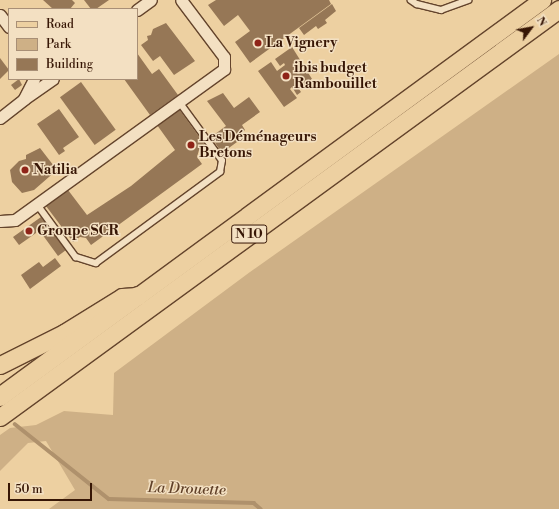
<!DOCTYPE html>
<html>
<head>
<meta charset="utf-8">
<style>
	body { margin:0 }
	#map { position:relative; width:559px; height:509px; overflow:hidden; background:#edd0a1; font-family:"Libre Bodoni",serif }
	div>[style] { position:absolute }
	.green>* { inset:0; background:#ceb086 }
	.stream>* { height:3.5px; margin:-1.75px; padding:0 1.75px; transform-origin:1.75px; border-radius:1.75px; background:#af916c }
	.building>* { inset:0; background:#967756; transform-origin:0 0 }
	.roads { filter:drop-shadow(1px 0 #64442c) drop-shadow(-1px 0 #64442c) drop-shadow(0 1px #64442c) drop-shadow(0 -1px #64442c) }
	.service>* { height:5.5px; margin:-2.75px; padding:0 2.75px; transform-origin:2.75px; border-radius:2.75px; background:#f3e0c2 }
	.minor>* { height:11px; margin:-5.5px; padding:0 5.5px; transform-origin:5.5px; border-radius:5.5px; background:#f3e0c2 }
	.primary>* { height:17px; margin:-8.5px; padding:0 8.5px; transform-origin:8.5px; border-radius:8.5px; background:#edd0a1 }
	.trunk>* { height:18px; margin:-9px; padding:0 9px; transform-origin:9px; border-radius:9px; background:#edd0a1 }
	.dots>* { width:11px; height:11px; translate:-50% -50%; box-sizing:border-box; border:2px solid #f3e0c2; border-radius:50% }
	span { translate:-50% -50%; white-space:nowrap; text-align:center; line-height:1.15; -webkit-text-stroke:3px #f3e0c2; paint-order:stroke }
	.shield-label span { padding:1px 3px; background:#f3e0c2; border:1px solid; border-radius:3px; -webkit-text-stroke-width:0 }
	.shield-label { font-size:13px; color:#371605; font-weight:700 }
	.poi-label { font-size:14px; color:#371605; font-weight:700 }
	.left { translate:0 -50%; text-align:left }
	.water-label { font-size:15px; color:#614129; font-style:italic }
	.legend { position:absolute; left:8px; top:8px; width:130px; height:72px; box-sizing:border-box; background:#f3e0c2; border:1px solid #a88f76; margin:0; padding:5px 7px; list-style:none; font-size:12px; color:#371605 }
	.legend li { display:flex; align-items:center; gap:8px; height:20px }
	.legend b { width:20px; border:1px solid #a88f76 }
	.north { position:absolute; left:511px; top:8px; width:40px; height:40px; -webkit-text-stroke:3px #f3e0c2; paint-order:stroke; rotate:58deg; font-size:11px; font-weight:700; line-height:16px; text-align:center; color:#371605 }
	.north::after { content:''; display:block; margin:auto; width:14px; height:18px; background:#371605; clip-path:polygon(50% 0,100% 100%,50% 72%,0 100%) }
	.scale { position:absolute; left:8px; top:483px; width:84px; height:18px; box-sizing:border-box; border:2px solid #371605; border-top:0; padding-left:5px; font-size:12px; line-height:14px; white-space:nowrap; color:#371605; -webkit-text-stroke:3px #f3e0c2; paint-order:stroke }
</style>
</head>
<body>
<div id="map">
	<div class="green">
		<i style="clip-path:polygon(559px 54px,559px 509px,49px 509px,75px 490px,46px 441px,28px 443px,0 471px,0 435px,10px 428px,36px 425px,64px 411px,113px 415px,114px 373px,250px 272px)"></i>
	</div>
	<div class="stream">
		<i style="left:15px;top:424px;width:120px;rotate:38.6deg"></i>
		<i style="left:109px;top:499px;width:145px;rotate:1.6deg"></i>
		<i style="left:254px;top:503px;width:9px;rotate:41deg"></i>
	</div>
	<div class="building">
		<i style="clip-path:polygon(43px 0,72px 0,75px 3px,70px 9px,53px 9px)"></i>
		<i style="clip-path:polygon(84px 0,109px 0,96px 9px,91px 9px)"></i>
		<i style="clip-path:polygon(216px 0,329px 0,331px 4px,250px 63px,235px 42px,250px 31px,238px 15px,224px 26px,208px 5px)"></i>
		<i style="clip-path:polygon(332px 4px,336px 11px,325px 20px,327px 23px,318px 29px,316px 26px,304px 35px,299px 28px)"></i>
		<i style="clip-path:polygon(166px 23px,195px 61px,174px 75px,160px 56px,153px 61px,141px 45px,148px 40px,147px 36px,151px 35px,153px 29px)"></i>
		<i style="clip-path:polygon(292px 47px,312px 79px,299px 89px,301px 92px,297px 95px,292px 87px,290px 89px,297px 98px,284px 107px,258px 71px,271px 62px,277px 71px,285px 65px,284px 63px,280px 66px,275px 59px)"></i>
		<i style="clip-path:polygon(137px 53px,152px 74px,159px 69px,178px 95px,150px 115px,124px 79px,137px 79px)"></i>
		<i style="clip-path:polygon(0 58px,9px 70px,0 79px)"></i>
		<i style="clip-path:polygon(19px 79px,22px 85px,15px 90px,11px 85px)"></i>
		<i style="left:81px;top:82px;width:59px;height:26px;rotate:54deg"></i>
		<i style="clip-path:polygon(223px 93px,234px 108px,249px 97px,260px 112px,242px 125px,245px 130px,235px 138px,237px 142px,222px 153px,211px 137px,226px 126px,207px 101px)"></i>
		<i style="clip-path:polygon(59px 109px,79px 137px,63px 148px,65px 151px,59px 155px,37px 124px)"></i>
		<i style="clip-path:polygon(179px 109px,205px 145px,199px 150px,197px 157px,202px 164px,91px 245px,86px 238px,80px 237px,73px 242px,46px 206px,68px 190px,87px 215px,131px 186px,175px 150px,157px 125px)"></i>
		<i style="clip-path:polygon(40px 148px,57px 170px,34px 190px,22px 193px,12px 182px,10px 170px,19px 161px,26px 159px,26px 155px)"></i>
		<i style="clip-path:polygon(41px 217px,66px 250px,58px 256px,42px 234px,42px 229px,36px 229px,36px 233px,19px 245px,13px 237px)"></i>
		<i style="clip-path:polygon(55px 258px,61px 266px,30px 289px,21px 275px,39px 262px,43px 267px)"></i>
	</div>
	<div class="roads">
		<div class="service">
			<i style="left:411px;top:0;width:7px;rotate:34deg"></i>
			<i style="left:417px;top:4px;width:25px;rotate:14deg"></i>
			<i style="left:441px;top:10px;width:29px;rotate:-20deg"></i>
			<i style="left:37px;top:204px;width:66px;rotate:53.7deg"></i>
			<i style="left:76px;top:257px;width:21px;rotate:17deg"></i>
			<i style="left:96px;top:263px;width:154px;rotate:-36.3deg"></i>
			<i style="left:220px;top:172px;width:11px;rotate:-80deg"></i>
			<i style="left:222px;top:161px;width:73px;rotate:-126.1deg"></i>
		</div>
		<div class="minor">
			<i style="left:137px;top:10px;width:17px;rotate:-36deg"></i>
			<i style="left:0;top:15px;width:15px;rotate:53deg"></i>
			<i style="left:34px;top:79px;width:22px;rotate:117deg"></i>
			<i style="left:24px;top:99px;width:35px;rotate:-35deg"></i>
			<i style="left:0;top:118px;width:31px;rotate:-38deg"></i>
			<i style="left:0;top:221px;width:15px;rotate:-4deg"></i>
			<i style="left:15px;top:220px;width:258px;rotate:-35.8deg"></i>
			<i style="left:224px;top:69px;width:12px;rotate:-90deg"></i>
			<i style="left:224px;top:57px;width:71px;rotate:-127deg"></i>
		</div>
		<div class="primary">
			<i style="left:0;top:365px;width:72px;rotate:-26.6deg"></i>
			<i style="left:64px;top:333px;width:68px;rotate:-31.8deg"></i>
			<i style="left:122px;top:297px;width:16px;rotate:-4deg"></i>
			<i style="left:138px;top:296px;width:501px;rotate:-36.23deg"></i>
			<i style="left:0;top:417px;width:692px;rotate:-36.12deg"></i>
		</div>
		<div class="trunk">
			<i style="left:0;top:397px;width:171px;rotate:-36.2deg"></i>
		</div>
	</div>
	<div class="dots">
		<i style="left:258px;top:43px;background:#8f2418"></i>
		<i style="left:286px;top:76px;background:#8f2418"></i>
		<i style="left:191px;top:145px;background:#8f2418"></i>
		<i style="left:25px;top:170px;background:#8f2418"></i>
		<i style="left:29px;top:231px;background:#8f2418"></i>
	</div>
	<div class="shield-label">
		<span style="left:249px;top:234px">N 10</span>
	</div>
	<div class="poi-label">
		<span class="left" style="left:266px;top:43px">La Vignery</span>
		<span class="left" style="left:294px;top:76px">ibis budget<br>Rambouillet</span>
		<span class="left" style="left:199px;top:145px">Les Déménageurs<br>Bretons</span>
		<span class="left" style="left:33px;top:170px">Natilia</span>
		<span class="left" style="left:37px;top:231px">Groupe SCR</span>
	</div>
	<div class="water-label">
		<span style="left:187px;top:489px;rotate:2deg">La Drouette</span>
	</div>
	<ul class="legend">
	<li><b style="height:5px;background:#edd0a1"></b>Road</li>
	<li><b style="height:11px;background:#ceb086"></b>Park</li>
	<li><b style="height:11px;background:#967756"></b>Building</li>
	</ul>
	<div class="north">N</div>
	<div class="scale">50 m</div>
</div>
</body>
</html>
